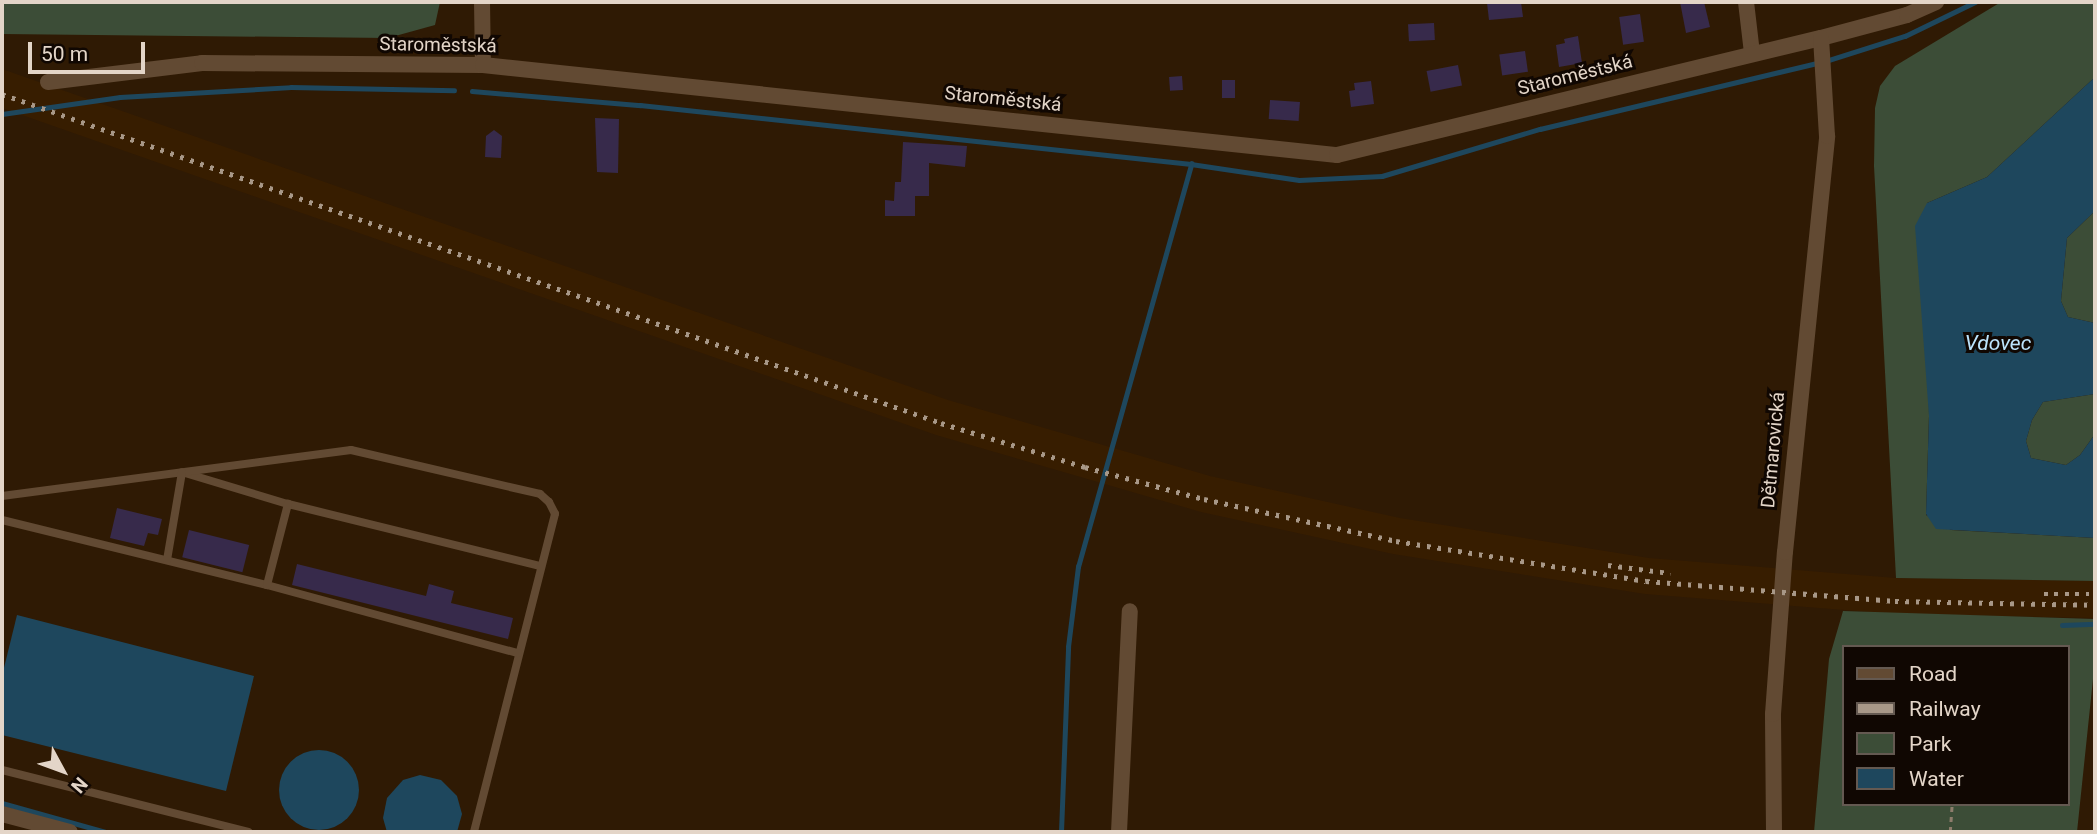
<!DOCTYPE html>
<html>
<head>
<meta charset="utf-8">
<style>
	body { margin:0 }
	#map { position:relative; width:2097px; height:834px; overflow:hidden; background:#2f1a04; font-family:Roboto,sans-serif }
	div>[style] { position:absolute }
	.built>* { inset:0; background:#371d00 }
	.green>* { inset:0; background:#3c4d37 }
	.water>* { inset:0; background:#1e475d }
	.round { border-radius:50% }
	.stream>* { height:4.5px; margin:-2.25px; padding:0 2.25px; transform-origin:2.25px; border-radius:2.25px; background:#1e475d }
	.building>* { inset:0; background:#372a4b; transform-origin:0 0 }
	.path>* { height:2.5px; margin-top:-1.25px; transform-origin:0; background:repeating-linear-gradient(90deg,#8e7d6c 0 5px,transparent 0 10px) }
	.service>* { height:8px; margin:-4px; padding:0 4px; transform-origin:4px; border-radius:4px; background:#624a33 }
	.minor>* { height:16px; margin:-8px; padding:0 8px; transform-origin:8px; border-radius:8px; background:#624a33 }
	.rail>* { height:4.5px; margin-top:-2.25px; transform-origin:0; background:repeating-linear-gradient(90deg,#a89888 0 3.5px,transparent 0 10.5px) }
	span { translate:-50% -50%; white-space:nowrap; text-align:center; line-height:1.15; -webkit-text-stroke:6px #100702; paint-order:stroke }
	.street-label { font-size:19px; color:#e3d5c8 }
	.water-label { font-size:21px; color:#bce4fd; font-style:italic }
	.frame { position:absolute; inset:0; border:4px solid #e3d5c8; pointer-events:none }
	.legend { position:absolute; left:1842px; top:645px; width:228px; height:161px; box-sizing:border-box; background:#100702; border:2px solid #645951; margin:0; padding:9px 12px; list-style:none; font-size:21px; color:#e3d5c8 }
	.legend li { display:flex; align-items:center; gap:14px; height:35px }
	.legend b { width:35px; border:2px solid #645951 }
	.north { position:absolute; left:28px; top:736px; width:70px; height:70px; -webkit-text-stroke:5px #100702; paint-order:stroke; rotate:131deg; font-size:19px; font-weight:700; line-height:28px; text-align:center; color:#e3d5c8 }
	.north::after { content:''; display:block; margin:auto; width:24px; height:32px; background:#e3d5c8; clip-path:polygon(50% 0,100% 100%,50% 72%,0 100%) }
	.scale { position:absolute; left:28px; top:42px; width:117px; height:32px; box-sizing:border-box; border:4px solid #e3d5c8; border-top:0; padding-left:9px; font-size:21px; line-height:24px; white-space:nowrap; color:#e3d5c8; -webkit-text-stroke:5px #100702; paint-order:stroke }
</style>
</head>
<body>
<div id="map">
	<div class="built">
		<i style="clip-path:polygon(2px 69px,948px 400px,1210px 476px,1400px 518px,1649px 558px,1896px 578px,2095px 581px,2095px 618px,1895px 614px,1645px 594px,1393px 554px,1201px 512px,936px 435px,2px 108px)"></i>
	</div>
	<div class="green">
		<i style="clip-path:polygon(2px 2px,440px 2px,435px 25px,388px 38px,2px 34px)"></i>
		<i style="clip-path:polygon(2001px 2px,2095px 2px,2095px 77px,1987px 177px,1927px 203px,1929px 416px,1926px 515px,1951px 530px,2095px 538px,2095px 581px,1896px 578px,1874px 166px,1875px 108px,1880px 86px,1895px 66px)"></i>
		<i style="clip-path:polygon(2095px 211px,2095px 323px,2068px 317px,2061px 301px,2067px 238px)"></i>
		<i style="clip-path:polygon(2095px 394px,2095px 434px,2080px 455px,2066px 465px,2031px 458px,2026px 441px,2032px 420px,2043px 402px)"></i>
		<i style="clip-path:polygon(evenodd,1843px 611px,2095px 619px,2095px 660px,2077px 832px,1814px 832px,1829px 659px,1843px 611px,1843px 647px,2067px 647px,2067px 804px,1843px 804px,1843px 647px)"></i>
	</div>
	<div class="water">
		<i style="clip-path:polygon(2095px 77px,2095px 211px,2067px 238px,2061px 301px,2068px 317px,2095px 323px,2095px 394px,2043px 402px,2032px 420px,2026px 441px,2031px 458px,2066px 465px,2080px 455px,2095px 434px,2095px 538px,1936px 529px,1926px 514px,1929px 416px,1915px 226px,1927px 203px,1987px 177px)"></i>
		<i style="clip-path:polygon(17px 615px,254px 676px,226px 791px,2px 735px,2px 676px)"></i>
		<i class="round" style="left:279px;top:750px;width:80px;height:80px"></i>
		<i style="clip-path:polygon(420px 775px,441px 780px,457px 796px,462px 814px,457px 832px,387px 832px,383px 818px,387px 798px,403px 780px)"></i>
	</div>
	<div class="stream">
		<i style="left:472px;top:91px;width:169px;rotate:4.8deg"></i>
		<i style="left:640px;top:105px;width:554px;rotate:6.11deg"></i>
		<i style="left:1191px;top:164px;width:109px;rotate:8.4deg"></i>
		<i style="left:1299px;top:180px;width:83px;rotate:-2.8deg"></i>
		<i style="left:1382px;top:176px;width:165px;rotate:-16.6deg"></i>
		<i style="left:1540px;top:129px;width:294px;rotate:-13.4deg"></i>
		<i style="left:1826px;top:61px;width:83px;rotate:-17.6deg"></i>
		<i style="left:1905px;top:36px;width:78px;rotate:-25.9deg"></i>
		<i style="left:2px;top:114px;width:119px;rotate:-8.2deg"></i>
		<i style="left:120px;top:97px;width:171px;rotate:-3.3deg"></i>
		<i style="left:291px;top:87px;width:163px;rotate:1.1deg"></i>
		<i style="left:2062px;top:625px;width:33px;rotate:-2deg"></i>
		<i style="left:2px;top:803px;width:108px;rotate:15.6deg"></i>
		<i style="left:1061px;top:832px;width:185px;rotate:-87.8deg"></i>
		<i style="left:1068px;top:647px;width:81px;rotate:-82.9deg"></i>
		<i style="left:1078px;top:567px;width:419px;rotate:-74.3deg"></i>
	</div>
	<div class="building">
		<i style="clip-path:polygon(1499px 2px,1521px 2px,1523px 17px,1489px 20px,1487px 3px)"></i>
		<i style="clip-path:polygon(1680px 2px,1704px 2px,1710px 27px,1686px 33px)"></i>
		<i style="left:1640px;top:14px;width:28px;height:21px;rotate:82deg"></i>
		<i style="left:1434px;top:23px;width:17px;height:26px;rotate:87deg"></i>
		<i style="clip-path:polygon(1578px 36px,1582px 63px,1559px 67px,1556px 45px,1565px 43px,1564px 39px)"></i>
		<i style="left:1525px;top:51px;width:21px;height:26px;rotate:82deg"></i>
		<i style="left:1458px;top:65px;width:21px;height:32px;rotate:79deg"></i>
		<i style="left:1182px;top:76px;width:14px;height:13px;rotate:86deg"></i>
		<i style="left:1222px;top:80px;width:13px;height:18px"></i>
		<i style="clip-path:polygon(1371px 81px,1374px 104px,1351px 107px,1349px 91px,1355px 90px,1354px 83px)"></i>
		<i style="left:1270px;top:100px;width:30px;height:19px;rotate:4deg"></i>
		<i style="clip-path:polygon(595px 118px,619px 119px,618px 173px,597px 172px)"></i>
		<i style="clip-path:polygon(494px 130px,502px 136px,501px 158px,485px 157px,486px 136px)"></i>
		<i style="clip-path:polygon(903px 142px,967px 146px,965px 167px,929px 163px,929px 196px,915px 196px,915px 216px,885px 216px,885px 200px,894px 201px,895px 182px,901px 182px)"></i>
		<i style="clip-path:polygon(117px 508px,162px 519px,158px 535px,148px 533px,144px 546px,110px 538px)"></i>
		<i style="left:189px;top:530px;width:62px;height:28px;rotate:14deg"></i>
		<i style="clip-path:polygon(297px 564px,426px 596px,429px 584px,454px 591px,451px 603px,513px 618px,508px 639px,292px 585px)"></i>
	</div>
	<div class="path">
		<i style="left:1950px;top:832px;width:28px;rotate:-86deg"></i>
	</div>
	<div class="service">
		<i style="left:185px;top:473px;width:108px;rotate:16.8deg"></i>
		<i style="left:288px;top:504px;width:260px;rotate:13.8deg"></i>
		<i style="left:2px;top:496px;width:352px;rotate:-7.5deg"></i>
		<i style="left:351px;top:450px;width:194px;rotate:13.1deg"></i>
		<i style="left:540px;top:494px;width:12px;rotate:42deg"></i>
		<i style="left:549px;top:502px;width:13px;rotate:63deg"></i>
		<i style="left:555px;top:514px;width:328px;rotate:104.3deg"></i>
		<i style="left:2px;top:520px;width:273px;rotate:13.8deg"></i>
		<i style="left:267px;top:585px;width:260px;rotate:15.2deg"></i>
		<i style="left:167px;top:560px;width:89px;rotate:-80.3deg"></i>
		<i style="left:267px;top:585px;width:84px;rotate:-75.5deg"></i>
		<i style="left:2px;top:770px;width:254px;rotate:14.1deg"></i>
	</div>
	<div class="minor">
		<i style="left:482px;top:2px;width:63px;rotate:89.1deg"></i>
		<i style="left:1746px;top:2px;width:51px;rotate:83.3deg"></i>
		<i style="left:48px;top:82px;width:155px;rotate:-7deg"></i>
		<i style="left:202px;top:63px;width:281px;rotate:0.4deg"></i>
		<i style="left:483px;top:65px;width:859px;rotate:6.02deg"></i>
		<i style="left:1337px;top:155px;width:498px;rotate:-13.6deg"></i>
		<i style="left:1821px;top:38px;width:89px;rotate:-15deg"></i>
		<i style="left:1907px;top:15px;width:32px;rotate:-24deg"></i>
		<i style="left:2px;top:814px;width:70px;rotate:14.8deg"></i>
		<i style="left:1119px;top:832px;width:221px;rotate:-87.2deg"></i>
		<i style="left:1774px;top:832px;width:118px;rotate:-90.5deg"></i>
		<i style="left:1773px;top:714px;width:162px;rotate:-85.8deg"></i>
		<i style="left:1785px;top:552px;width:418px;rotate:-84.2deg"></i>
		<i style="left:1827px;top:136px;width:98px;rotate:-93.5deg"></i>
	</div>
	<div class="rail">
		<i style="left:2px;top:94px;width:995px;rotate:19.31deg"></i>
		<i style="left:941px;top:423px;width:151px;rotate:17deg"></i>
		<i style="left:1085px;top:467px;width:123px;rotate:15.1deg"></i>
		<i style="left:1204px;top:499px;width:197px;rotate:12.3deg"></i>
		<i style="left:1396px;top:541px;width:253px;rotate:9.1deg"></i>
		<i style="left:1646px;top:581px;width:250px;rotate:4.6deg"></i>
		<i style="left:1895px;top:601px;width:200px;rotate:1.1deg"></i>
		<i style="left:1608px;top:565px;width:63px;rotate:7.4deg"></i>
		<i style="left:2044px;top:594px;width:51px"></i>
	</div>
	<div class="street-label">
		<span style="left:438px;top:45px;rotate:1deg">Staroměstská</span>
		<span style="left:1575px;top:75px;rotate:-14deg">Staroměstská</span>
		<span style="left:1003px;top:99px;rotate:6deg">Staroměstská</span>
		<span style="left:1773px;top:450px;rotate:-85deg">Dětmarovická</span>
	</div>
	<div class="water-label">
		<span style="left:1998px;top:343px">Vdovec</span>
	</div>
	<div class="frame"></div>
	<ul class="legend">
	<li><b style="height:9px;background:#624a33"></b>Road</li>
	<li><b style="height:9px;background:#a89888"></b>Railway</li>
	<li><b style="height:19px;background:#3c4d37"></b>Park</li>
	<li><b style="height:19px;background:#1e475d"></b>Water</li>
	</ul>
	<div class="north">N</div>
	<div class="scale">50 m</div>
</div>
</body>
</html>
